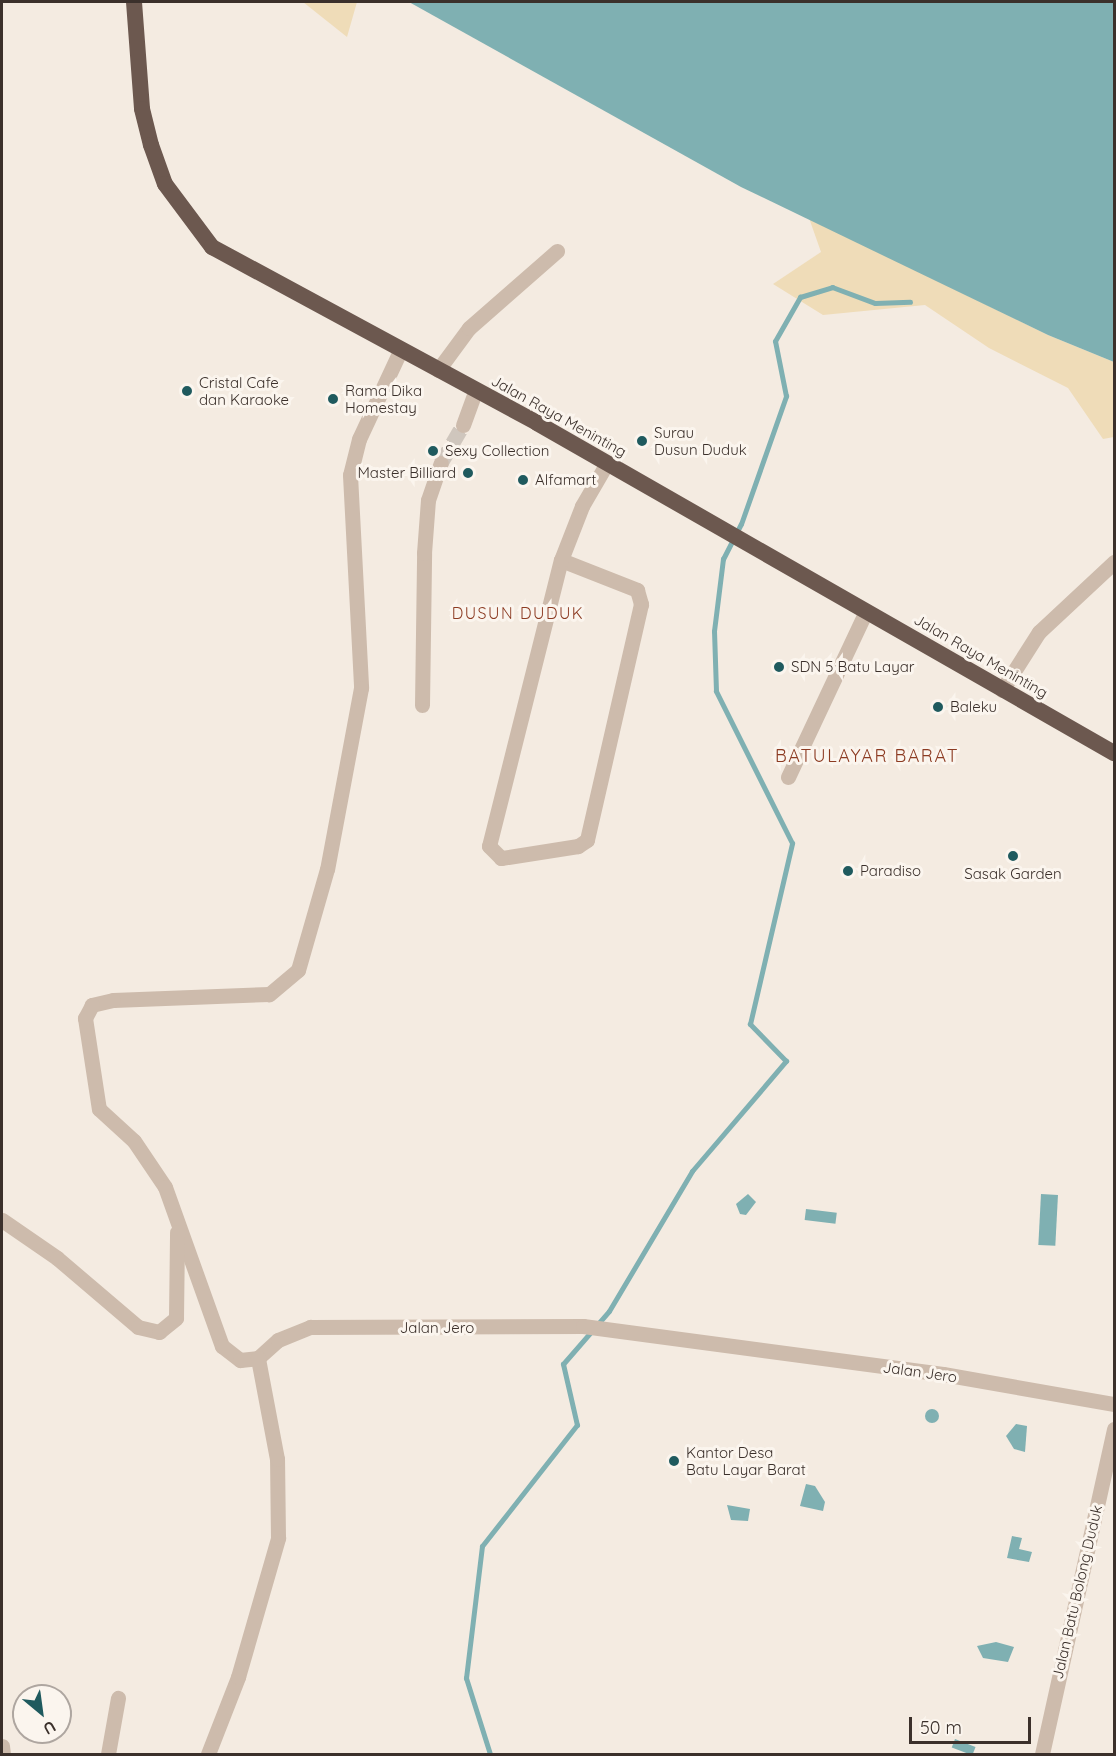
<!DOCTYPE html>
<html>
<head>
<meta charset="utf-8">
<style>
	body { margin:0 }
	#map { position:relative; width:1116px; height:1756px; overflow:hidden; background:#f4ebe1; font-family:Quicksand,sans-serif }
	div>[style] { position:absolute }
	.sand>* { inset:0; background:#efdcb8 }
	.water>* { inset:0; background:#7fb0b2; transform-origin:0 0 }
	.round { border-radius:50% }
	.stream>* { height:5px; margin:-2.5px; padding:0 2.5px; transform-origin:2.5px; border-radius:2.5px; background:#7fb0b2 }
	.minor-tunnel>* { height:15px; margin-top:-7.5px; transform-origin:0; background:repeating-linear-gradient(90deg,#cfc6bd 0 15px,transparent 0 23px) }
	.minor>* { height:15px; margin:-7.5px; padding:0 7.5px; transform-origin:7.5px; border-radius:7.5px; background:#cdbbac }
	.trunk>* { height:16px; margin:-8px; padding:0 8px; transform-origin:8px; border-radius:8px; background:#6c584f }
	.dots>* { width:16px; height:16px; translate:-50% -50%; box-sizing:border-box; border:3px solid #fbf5ee; border-radius:50% }
	span { translate:-50% -50%; white-space:nowrap; text-align:center; line-height:1.15; -webkit-text-stroke:6px #fbf5ee; paint-order:stroke }
	.poi-label { font-size:15px; color:#3b302b }
	.left { translate:0 -50%; text-align:left }
	.right { translate:-100% -50%; text-align:right }
	.street-label { font-size:15px; color:#3b302b }
	.neighbourhood-label { font-size:16px; color:#8c3b22; letter-spacing:1.5px }
	.quarter-label { font-size:18px; color:#8c3b22; letter-spacing:1.5px }
	.frame { position:absolute; inset:0; border:3px solid #3b302b; pointer-events:none }
	.north { position:absolute; left:12px; top:1684px; width:60px; height:60px; box-sizing:border-box; background:#fbf5ee; border:2px solid #aea6a0; border-radius:50%; rotate:151deg; font-size:16px; font-weight:700; line-height:24px; text-align:center; color:#3b302b }
	.north::after { content:''; display:block; margin:auto; width:21px; height:27px; background:#1f5a5e; clip-path:polygon(50% 0,100% 100%,50% 72%,0 100%) }
	.scale { position:absolute; left:909px; top:1717px; width:122px; height:27px; box-sizing:border-box; border:3px solid #3b302b; border-top:0; padding-left:8px; font-size:18px; line-height:21px; white-space:nowrap; color:#3b302b; -webkit-text-stroke:4px #fbf5ee; paint-order:stroke }
</style>
</head>
<body>
<div id="map">
	<div class="sand">
		<i style="clip-path:polygon(303px 2px,357px 2px,347px 37px)"></i>
		<i style="clip-path:polygon(809px 218px,1048px 335px,1114px 362px,1114px 437px,1103px 439px,1068px 388px,989px 348px,925px 305px,823px 315px,773px 284px,821px 252px)"></i>
	</div>
	<div class="water">
		<i style="clip-path:polygon(409px 2px,1114px 2px,1114px 362px,1048px 335px,741px 187px)"></i>
		<i style="clip-path:polygon(748px 1194px,756px 1202px,746px 1215px,740px 1214px,736px 1204px)"></i>
		<i style="left:1041px;top:1194px;width:17px;height:51px;rotate:3deg"></i>
		<i style="left:806px;top:1209px;width:31px;height:11px;rotate:7deg"></i>
		<i class="round" style="left:925px;top:1409px;width:14px;height:14px"></i>
		<i style="clip-path:polygon(1016px 1424px,1027px 1426px,1025px 1452px,1014px 1449px,1006px 1436px)"></i>
		<i style="clip-path:polygon(806px 1484px,815px 1486px,825px 1502px,823px 1511px,800px 1506px)"></i>
		<i style="clip-path:polygon(727px 1505px,750px 1509px,748px 1521px,731px 1520px)"></i>
		<i style="clip-path:polygon(1012px 1536px,1022px 1538px,1019px 1549px,1032px 1552px,1029px 1562px,1007px 1558px)"></i>
		<i style="clip-path:polygon(996px 1642px,1014px 1647px,1008px 1662px,983px 1658px,977px 1646px)"></i>
		<i style="left:955px;top:1739px;width:22px;height:9px;rotate:21deg"></i>
	</div>
	<div class="stream">
		<i style="left:490px;top:1754px;width:80px;rotate:-107.5deg"></i>
		<i style="left:466px;top:1678px;width:133px;rotate:-83.1deg"></i>
		<i style="left:482px;top:1546px;width:154px;rotate:-51.9deg"></i>
		<i style="left:577px;top:1425px;width:63px;rotate:-102.9deg"></i>
		<i style="left:563px;top:1364px;width:70px;rotate:-49deg"></i>
		<i style="left:609px;top:1311px;width:163px;rotate:-59.3deg"></i>
		<i style="left:692px;top:1171px;width:145px;rotate:-49.5deg"></i>
		<i style="left:786px;top:1061px;width:52px;rotate:-134.2deg"></i>
		<i style="left:750px;top:1024px;width:186px;rotate:-76.9deg"></i>
		<i style="left:792px;top:843px;width:170px;rotate:-116.6deg"></i>
		<i style="left:716px;top:691px;width:60px;rotate:-91.9deg"></i>
		<i style="left:714px;top:631px;width:73px;rotate:-82.9deg"></i>
		<i style="left:723px;top:559px;width:39px;rotate:-63deg"></i>
		<i style="left:741px;top:524px;width:136px;rotate:-70.6deg"></i>
		<i style="left:786px;top:396px;width:56px;rotate:-101.3deg"></i>
		<i style="left:775px;top:341px;width:51px;rotate:-60.4deg"></i>
		<i style="left:800px;top:297px;width:34px;rotate:-17deg"></i>
		<i style="left:832px;top:287px;width:46px;rotate:20.4deg"></i>
		<i style="left:875px;top:303px;width:35px;rotate:-2deg"></i>
	</div>
	<div class="minor-tunnel">
		<i style="left:441px;top:463px;width:44px;rotate:-59.9deg"></i>
	</div>
	<div class="minor">
		<i style="left:401px;top:349px;width:99px;rotate:115deg"></i>
		<i style="left:359px;top:439px;width:37px;rotate:104deg"></i>
		<i style="left:350px;top:475px;width:213px;rotate:87deg"></i>
		<i style="left:361px;top:688px;width:184px;rotate:100.6deg"></i>
		<i style="left:327px;top:869px;width:105px;rotate:106deg"></i>
		<i style="left:298px;top:970px;width:38px;rotate:140deg"></i>
		<i style="left:269px;top:994px;width:156px;rotate:177.8deg"></i>
		<i style="left:113px;top:1000px;width:22px;rotate:167deg"></i>
		<i style="left:92px;top:1005px;width:15px;rotate:118deg"></i>
		<i style="left:85px;top:1018px;width:92px;rotate:81.3deg"></i>
		<i style="left:99px;top:1109px;width:47px;rotate:42.4deg"></i>
		<i style="left:134px;top:1141px;width:55px;rotate:56deg"></i>
		<i style="left:165px;top:1187px;width:169px;rotate:70.3deg"></i>
		<i style="left:222px;top:1346px;width:23px;rotate:38deg"></i>
		<i style="left:240px;top:1360px;width:18px;rotate:-6deg"></i>
		<i style="left:258px;top:1358px;width:27px;rotate:-42deg"></i>
		<i style="left:278px;top:1340px;width:35px;rotate:-22deg"></i>
		<i style="left:310px;top:1327px;width:273px;rotate:-0.2deg"></i>
		<i style="left:583px;top:1326px;width:363px;rotate:7.6deg"></i>
		<i style="left:943px;top:1374px;width:174px;rotate:10deg"></i>
		<i style="left:438px;top:370px;width:52px;rotate:-53.6deg"></i>
		<i style="left:469px;top:328px;width:117px;rotate:-41.2deg"></i>
		<i style="left:463px;top:425px;width:37px;rotate:-70deg"></i>
		<i style="left:561px;top:560px;width:82px;rotate:21.5deg"></i>
		<i style="left:637px;top:590px;width:15px;rotate:74deg"></i>
		<i style="left:641px;top:604px;width:242px;rotate:102.9deg"></i>
		<i style="left:587px;top:840px;width:11px;rotate:146deg"></i>
		<i style="left:578px;top:846px;width:78px;rotate:171.1deg"></i>
		<i style="left:501px;top:858px;width:17px;rotate:-135deg"></i>
		<i style="left:489px;top:846px;width:295px;rotate:-75.9deg"></i>
		<i style="left:561px;top:560px;width:58px;rotate:-68.7deg"></i>
		<i style="left:582px;top:506px;width:50px;rotate:-59.8deg"></i>
		<i style="left:1002px;top:690px;width:69px;rotate:-57.5deg"></i>
		<i style="left:1039px;top:632px;width:103px;rotate:-43deg"></i>
		<i style="left:422px;top:705px;width:152px;rotate:-89.2deg"></i>
		<i style="left:424px;top:553px;width:53px;rotate:-85.7deg"></i>
		<i style="left:428px;top:500px;width:39px;rotate:-71deg"></i>
		<i style="left:788px;top:777px;width:183px;rotate:-64.8deg"></i>
		<i style="left:2px;top:1220px;width:67px;rotate:34.6deg"></i>
		<i style="left:57px;top:1258px;width:106px;rotate:40.4deg"></i>
		<i style="left:138px;top:1327px;width:22px;rotate:13deg"></i>
		<i style="left:159px;top:1332px;width:22px;rotate:-39deg"></i>
		<i style="left:176px;top:1318px;width:86px;rotate:-89.3deg"></i>
		<i style="left:2px;top:1746px;width:8px;rotate:83deg"></i>
		<i style="left:108px;top:1754px;width:57px;rotate:-79.9deg"></i>
		<i style="left:208px;top:1754px;width:83px;rotate:-68.7deg"></i>
		<i style="left:238px;top:1677px;width:145px;rotate:-73.9deg"></i>
		<i style="left:278px;top:1538px;width:79px;rotate:-90.7deg"></i>
		<i style="left:277px;top:1459px;width:103px;rotate:-100.7deg"></i>
		<i style="left:1042px;top:1754px;width:333px;rotate:-77.5deg"></i>
	</div>
	<div class="trunk">
		<i style="left:134px;top:2px;width:107px;rotate:85.7deg"></i>
		<i style="left:142px;top:109px;width:37px;rotate:76deg"></i>
		<i style="left:151px;top:145px;width:41px;rotate:70.3deg"></i>
		<i style="left:165px;top:184px;width:79px;rotate:53.3deg"></i>
		<i style="left:212px;top:247px;width:370px;rotate:28.4deg"></i>
		<i style="left:537px;top:423px;width:665px;rotate:29.77deg"></i>
	</div>
	<div class="dots">
		<i style="left:187px;top:391px;background:#1f5a5e"></i>
		<i style="left:333px;top:399px;background:#1f5a5e"></i>
		<i style="left:642px;top:441px;background:#1f5a5e"></i>
		<i style="left:433px;top:451px;background:#1f5a5e"></i>
		<i style="left:468px;top:473px;background:#1f5a5e"></i>
		<i style="left:523px;top:480px;background:#1f5a5e"></i>
		<i style="left:779px;top:667px;background:#1f5a5e"></i>
		<i style="left:938px;top:707px;background:#1f5a5e"></i>
		<i style="left:1013px;top:856px;background:#1f5a5e"></i>
		<i style="left:848px;top:871px;background:#1f5a5e"></i>
		<i style="left:674px;top:1461px;background:#1f5a5e"></i>
	</div>
	<div class="poi-label">
		<span class="left" style="left:199px;top:391px">Cristal Cafe<br>dan Karaoke</span>
		<span class="left" style="left:345px;top:399px">Rama Dika<br>Homestay</span>
		<span class="left" style="left:654px;top:441px">Surau<br>Dusun Duduk</span>
		<span class="left" style="left:445px;top:451px">Sexy Collection</span>
		<span class="right" style="left:456px;top:473px">Master Billiard</span>
		<span class="left" style="left:535px;top:480px">Alfamart</span>
		<span class="left" style="left:791px;top:667px">SDN 5 Batu Layar</span>
		<span class="left" style="left:950px;top:707px">Baleku</span>
		<span class="left" style="left:860px;top:871px">Paradiso</span>
		<span style="left:1013px;top:874px">Sasak Garden</span>
		<span class="left" style="left:686px;top:1461px">Kantor Desa<br>Batu Layar Barat</span>
	</div>
	<div class="street-label">
		<span style="left:559px;top:416px;rotate:29deg">Jalan Raya Meninting</span>
		<span style="left:981px;top:656px;rotate:30deg">Jalan Raya Meninting</span>
		<span style="left:437px;top:1328px">Jalan Jero</span>
		<span style="left:920px;top:1372px;rotate:8deg">Jalan Jero</span>
		<span style="left:1077px;top:1592px;rotate:-77deg">Jalan Batu Bolong Duduk</span>
	</div>
	<div class="neighbourhood-label">
		<span style="left:518px;top:613px">DUSUN DUDUK</span>
	</div>
	<div class="quarter-label">
		<span style="left:867px;top:756px">BATULAYAR BARAT</span>
	</div>
	<div class="frame"></div>
	<div class="north">U</div>
	<div class="scale">50 m</div>
</div>
</body>
</html>
